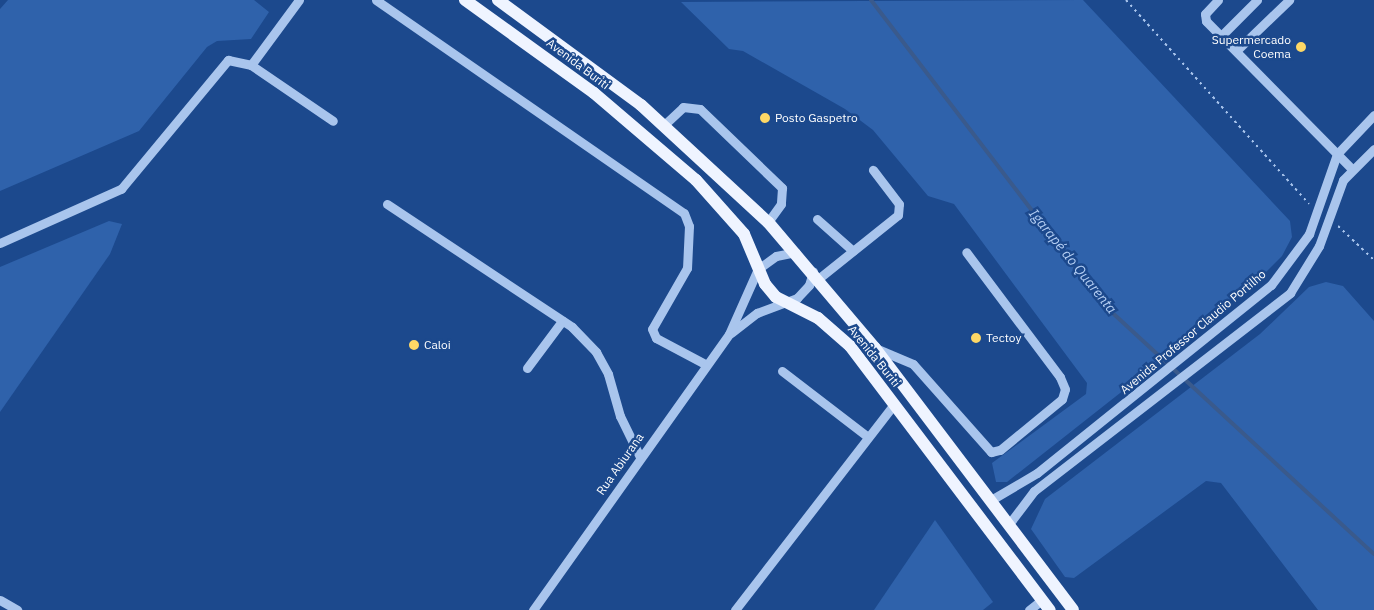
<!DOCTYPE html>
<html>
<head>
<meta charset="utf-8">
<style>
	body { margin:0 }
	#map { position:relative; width:1374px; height:610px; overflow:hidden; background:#1c498d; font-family:"IBM Plex Sans",sans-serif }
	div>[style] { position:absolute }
	.green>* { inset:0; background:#2f62ab }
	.stream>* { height:4px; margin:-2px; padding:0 2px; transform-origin:2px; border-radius:2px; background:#3a5a8c }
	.path>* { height:2px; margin-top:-1px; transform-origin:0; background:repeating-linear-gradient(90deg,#a9c5ed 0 2.5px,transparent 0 6.5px) }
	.minor>* { height:9px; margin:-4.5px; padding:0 4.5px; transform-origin:4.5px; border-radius:4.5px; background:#a9c5ed }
	.major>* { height:12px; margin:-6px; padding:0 6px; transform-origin:6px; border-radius:6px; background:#eff4ff }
	.dots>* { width:14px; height:14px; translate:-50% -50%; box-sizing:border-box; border:2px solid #1c498d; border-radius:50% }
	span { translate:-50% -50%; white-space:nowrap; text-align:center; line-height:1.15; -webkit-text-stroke:5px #1c498d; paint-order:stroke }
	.poi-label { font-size:12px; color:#fff }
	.right { translate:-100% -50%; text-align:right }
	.left { translate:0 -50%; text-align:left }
	.street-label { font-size:12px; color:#fff }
	.water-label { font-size:14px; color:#b5cff4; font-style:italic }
</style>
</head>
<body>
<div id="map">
	<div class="green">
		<i style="clip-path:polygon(8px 0,254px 0,269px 12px,251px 39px,217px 41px,207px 47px,139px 131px,0 191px,0 9px)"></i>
		<i style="clip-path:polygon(1083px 0,1290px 221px,1292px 237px,1282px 256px,1262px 276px,1181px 345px,1007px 482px,996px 482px,992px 463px,1086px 394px,1087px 383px,954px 204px,928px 196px,873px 130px,845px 109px,743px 51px,729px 49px,681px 2px)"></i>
		<i style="clip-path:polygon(109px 221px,122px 224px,110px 254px,0 412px,0 267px)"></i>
		<i style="clip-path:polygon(1326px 282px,1343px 286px,1374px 321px,1374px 610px,1318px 610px,1221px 483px,1206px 481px,1074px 578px,1065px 577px,1031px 529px,1045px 499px,1260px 334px,1309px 287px)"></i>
		<i style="clip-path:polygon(935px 520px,993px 602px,983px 610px,874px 610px)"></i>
	</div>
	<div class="stream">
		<i style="left:871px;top:0;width:384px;rotate:52.6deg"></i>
		<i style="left:1104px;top:305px;width:367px;rotate:42.7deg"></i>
	</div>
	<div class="path">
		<i style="left:1126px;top:0;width:274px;rotate:48.1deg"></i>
		<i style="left:1338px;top:226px;width:50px;rotate:43.4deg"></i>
	</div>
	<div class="minor">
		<i style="left:376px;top:0;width:374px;rotate:34.7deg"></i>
		<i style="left:684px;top:213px;width:14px;rotate:69deg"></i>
		<i style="left:689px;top:226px;width:42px;rotate:92.7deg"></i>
		<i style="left:687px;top:268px;width:70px;rotate:119.8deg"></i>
		<i style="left:652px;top:329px;width:10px;rotate:66deg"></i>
		<i style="left:656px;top:338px;width:55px;rotate:28deg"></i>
		<i style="left:1218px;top:0;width:19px;rotate:133deg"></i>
		<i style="left:1205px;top:14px;width:7px;rotate:82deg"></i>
		<i style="left:1206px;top:21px;width:208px;rotate:45.4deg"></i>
		<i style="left:1221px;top:36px;width:51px;rotate:-45deg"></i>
		<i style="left:1236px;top:51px;width:74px;rotate:-43.9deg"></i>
		<i style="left:251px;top:65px;width:81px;rotate:-53.6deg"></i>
		<i style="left:664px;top:125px;width:26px;rotate:-43deg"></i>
		<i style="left:683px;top:107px;width:17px;rotate:7deg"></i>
		<i style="left:700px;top:109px;width:114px;rotate:43.9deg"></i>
		<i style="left:782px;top:188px;width:16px;rotate:94deg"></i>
		<i style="left:781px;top:204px;width:22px;rotate:126deg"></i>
		<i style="left:387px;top:204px;width:222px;rotate:33.6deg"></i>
		<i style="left:572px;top:327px;width:35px;rotate:46deg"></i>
		<i style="left:596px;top:352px;width:25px;rotate:61deg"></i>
		<i style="left:608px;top:374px;width:44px;rotate:74.1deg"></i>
		<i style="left:620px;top:416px;width:46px;rotate:64deg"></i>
		<i style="left:817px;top:219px;width:48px;rotate:41.6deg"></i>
		<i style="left:0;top:243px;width:133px;rotate:-24.1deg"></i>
		<i style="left:121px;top:189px;width:168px;rotate:-50.3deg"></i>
		<i style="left:228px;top:60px;width:24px;rotate:12deg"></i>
		<i style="left:251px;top:65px;width:99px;rotate:34.3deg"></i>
		<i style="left:818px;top:279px;width:102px;rotate:-38.7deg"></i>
		<i style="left:898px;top:215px;width:11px;rotate:-85deg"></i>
		<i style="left:899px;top:204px;width:43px;rotate:-127.4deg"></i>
		<i style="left:731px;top:333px;width:33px;rotate:-38deg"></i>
		<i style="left:757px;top:313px;width:43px;rotate:-20.6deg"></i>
		<i style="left:797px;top:298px;width:18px;rotate:-47deg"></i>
		<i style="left:809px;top:285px;width:14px;rotate:-73deg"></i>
		<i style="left:875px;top:348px;width:41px;rotate:22.8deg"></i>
		<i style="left:913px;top:364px;width:118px;rotate:48.4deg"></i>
		<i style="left:991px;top:452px;width:9px;rotate:-13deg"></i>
		<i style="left:1000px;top:450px;width:80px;rotate:-39.4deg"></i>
		<i style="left:1062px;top:399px;width:10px;rotate:-73deg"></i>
		<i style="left:1065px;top:389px;width:13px;rotate:-113deg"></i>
		<i style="left:1060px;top:377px;width:156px;rotate:-126.9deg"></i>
		<i style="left:527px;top:368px;width:59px;rotate:-53.3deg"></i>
		<i style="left:782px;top:371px;width:108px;rotate:37.5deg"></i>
		<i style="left:991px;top:500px;width:53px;rotate:-30.4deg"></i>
		<i style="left:1037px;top:473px;width:300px;rotate:-38.8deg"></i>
		<i style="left:1271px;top:285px;width:64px;rotate:-53.3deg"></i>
		<i style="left:1309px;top:234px;width:85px;rotate:-70.7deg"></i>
		<i style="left:1337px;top:154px;width:54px;rotate:-46.5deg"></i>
		<i style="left:1009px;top:524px;width:41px;rotate:-52.9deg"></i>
		<i style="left:1034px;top:491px;width:324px;rotate:-37.7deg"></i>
		<i style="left:1290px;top:293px;width:55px;rotate:-58.3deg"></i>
		<i style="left:1319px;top:246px;width:70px;rotate:-70deg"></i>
		<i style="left:1343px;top:180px;width:44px;rotate:-45deg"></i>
		<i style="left:0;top:600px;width:20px;rotate:30deg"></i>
		<i style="left:533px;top:610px;width:339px;rotate:-54.6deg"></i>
		<i style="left:729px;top:334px;width:71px;rotate:-66deg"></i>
		<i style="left:758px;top:269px;width:22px;rotate:-36deg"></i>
		<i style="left:776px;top:256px;width:20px;rotate:-11deg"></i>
		<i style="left:735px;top:610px;width:260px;rotate:-52.3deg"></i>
		<i style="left:1029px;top:610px;width:16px;rotate:-38deg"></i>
	</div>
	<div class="major">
		<i style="left:465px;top:0;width:159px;rotate:35.8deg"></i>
		<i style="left:594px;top:93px;width:134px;rotate:40.5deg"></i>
		<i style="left:696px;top:180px;width:72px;rotate:48.4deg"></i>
		<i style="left:744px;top:234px;width:54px;rotate:67.2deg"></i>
		<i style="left:765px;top:284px;width:17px;rotate:50deg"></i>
		<i style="left:776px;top:297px;width:47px;rotate:26.6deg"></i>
		<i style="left:818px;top:318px;width:43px;rotate:41.2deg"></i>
		<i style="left:850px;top:346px;width:331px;rotate:52.9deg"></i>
		<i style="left:498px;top:0;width:177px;rotate:36.3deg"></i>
		<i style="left:641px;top:105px;width:173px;rotate:42.7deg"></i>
		<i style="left:768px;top:222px;width:165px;rotate:49.7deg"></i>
		<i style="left:875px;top:348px;width:328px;rotate:52.9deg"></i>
	</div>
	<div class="dots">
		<i style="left:1301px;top:47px;background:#fed866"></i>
		<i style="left:765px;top:118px;background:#fed866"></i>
		<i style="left:976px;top:338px;background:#fed866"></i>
		<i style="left:414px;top:345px;background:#fed866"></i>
	</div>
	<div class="poi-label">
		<span class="right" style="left:1291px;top:47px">Supermercado<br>Coema</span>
		<span class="left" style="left:775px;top:118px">Posto Gaspetro</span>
		<span class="left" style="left:986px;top:338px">Tectoy</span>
		<span class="left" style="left:424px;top:345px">Caloi</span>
	</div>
	<div class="street-label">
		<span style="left:578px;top:64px;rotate:37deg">Avenida Buriti</span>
		<span style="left:1193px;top:332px;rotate:-40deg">Avenida Professor Claudio Portilho</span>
		<span style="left:874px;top:356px;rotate:51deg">Avenida Buriti</span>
		<span style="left:620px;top:464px;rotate:-55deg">Rua Abiurana</span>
	</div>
	<div class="water-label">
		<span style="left:1073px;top:261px;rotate:51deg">Igarapé do Quarenta</span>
	</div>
</div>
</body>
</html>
